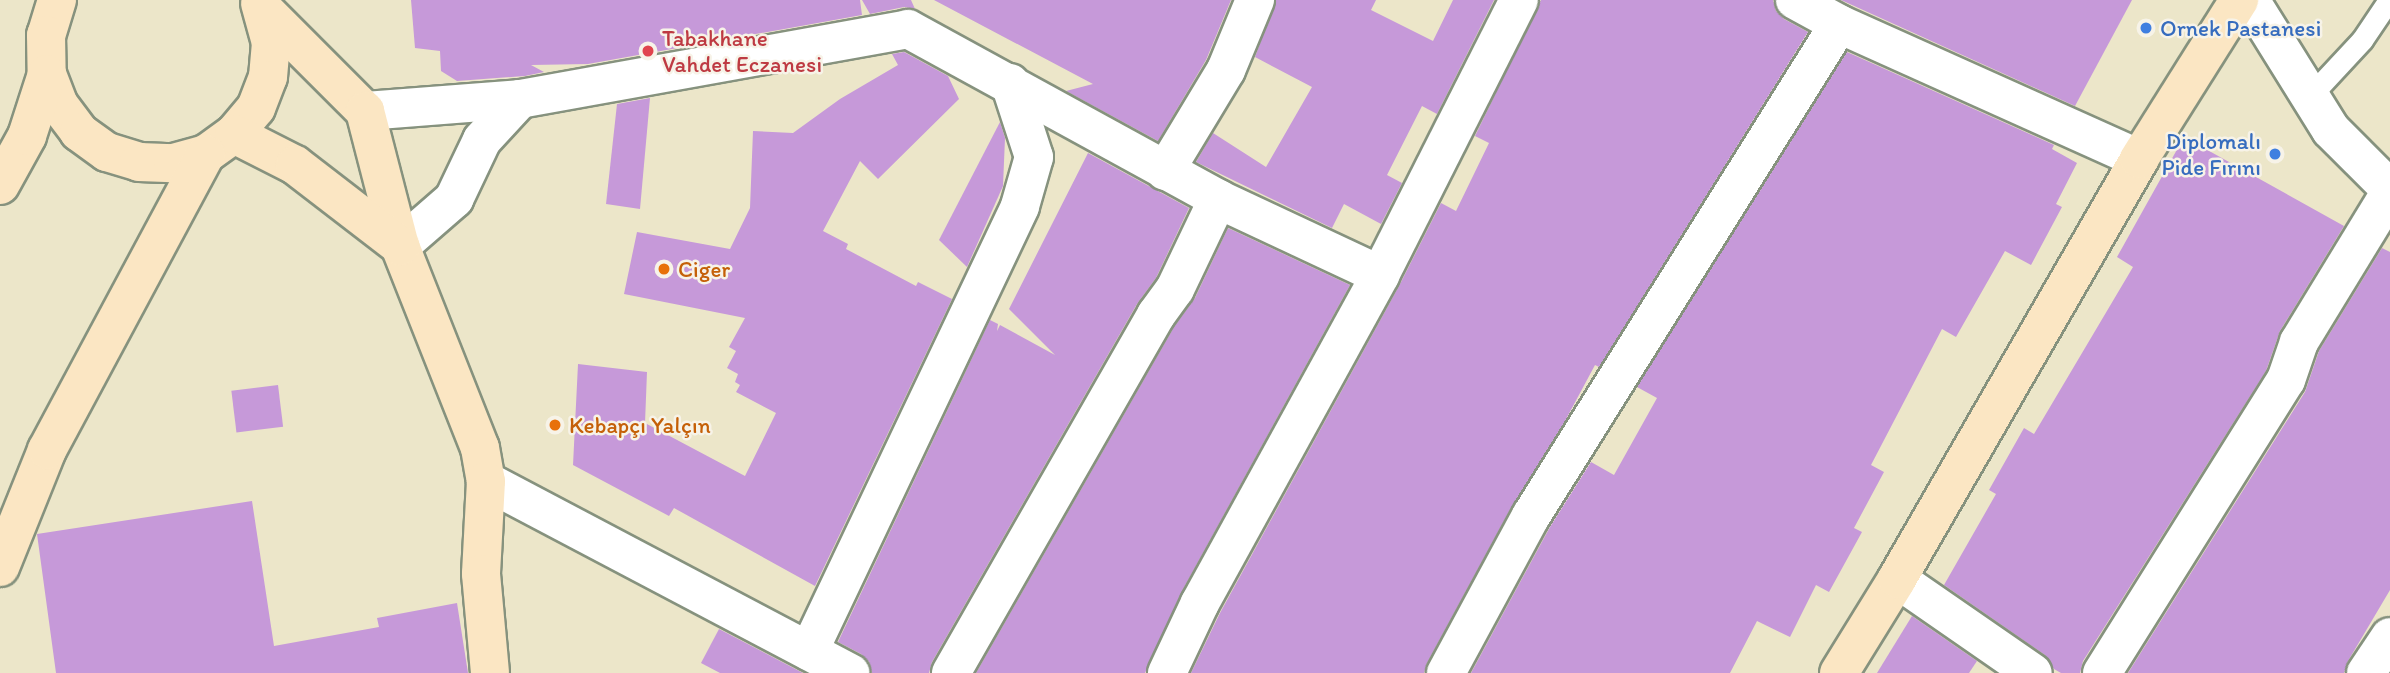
<!DOCTYPE html>
<html>
<head>
<meta charset="utf-8">
<style>
	body { margin:0 }
	#map { position:relative; width:2390px; height:673px; overflow:hidden; background:#ece6c9; font-family:Itim,sans-serif }
	div>[style] { position:absolute }
	.building>* { inset:0; background:#c699d9; transform-origin:0 0 }
	.roads { filter:drop-shadow(2px 0 #86927e) drop-shadow(-2px 0 #86927e) drop-shadow(0 2px #86927e) drop-shadow(0 -2px #86927e) }
	.lane>* { height:21px; margin:-10.5px; padding:0 10.5px; transform-origin:10.5px; border-radius:10.5px; background:#fff }
	.street>* { height:38px; margin:-19px; padding:0 19px; transform-origin:19px; border-radius:19px; background:#fff }
	.secondary>* { height:38px; margin:-19px; padding:0 19px; transform-origin:19px; border-radius:19px; background:#fbe6c3 }
	.dots>* { width:19px; height:19px; translate:-50% -50%; box-sizing:border-box; border:4px solid #f7f3e8; border-radius:50% }
	span { translate:-50% -50%; white-space:nowrap; text-align:center; line-height:1.15; -webkit-text-stroke:5px #f7f3e8; paint-order:stroke }
	.shop-label { font-size:23px; color:#366cbe }
	.left { translate:0 -50%; text-align:left }
	.right { translate:-100% -50%; text-align:right }
	.health-label { font-size:23px; color:#be3a42 }
	.food-label { font-size:23px; color:#c56008 }
</style>
</head>
<body>
<div id="map">
	<div class="building">
		<i style="clip-path:polygon(411px 0,860px 0,862px 15px,588px 64px,531px 65px,544px 72px,525px 76px,457px 81px,441px 71px,440px 51px,415px 48px)"></i>
		<i style="clip-path:polygon(862px 0,911px 0,915px 9px,904px 7px,870px 14px)"></i>
		<i style="clip-path:polygon(934px 0,1231px 0,1206px 60px,1158px 141px,1066px 91px,1093px 84px)"></i>
		<i style="clip-path:polygon(1276px 0,1376px 0,1371px 10px,1433px 41px,1453px 0,1494px 0,1437px 114px,1422px 106px,1387px 175px,1402px 183px,1381px 224px,1344px 204px,1332px 228px,1196px 162px,1213px 133px,1266px 167px,1312px 87px,1255px 57px)"></i>
		<i style="clip-path:polygon(1541px 0,1773px 0,1776px 11px,1784px 19px,1808px 32px,1599px 367px,1595px 365px,1565px 421px,1512px 506px,1427px 663px,1424px 673px,1191px 673px,1220px 613px,1399px 286px,1441px 203px,1456px 211px,1489px 143px,1475px 136px)"></i>
		<i style="clip-path:polygon(1841px 0,2132px 0,2075px 106px)"></i>
		<i style="clip-path:polygon(904px 52px,948px 76px,959px 99px,878px 179px,860px 161px,823px 231px,848px 244px,846px 249px,916px 286px,918px 282px,952px 299px,815px 586px,674px 508px,669px 516px,573px 465px,578px 364px,647px 372px,645px 423px,745px 476px,776px 413px,736px 392px,740px 385px,735px 382px,738px 374px,727px 368px,736px 351px,729px 347px,745px 318px,624px 294px,637px 232px,730px 249px,750px 208px,753px 131px,793px 133px,840px 99px,898px 65px,892px 54px)"></i>
		<i style="clip-path:polygon(1847px 52px,2054px 145px,2052px 149px,2077px 163px,2056px 204px,2062px 207px,2031px 265px,2005px 251px,1956px 337px,1942px 329px,1871px 465px,1884px 472px,1854px 528px,1862px 532px,1829px 592px,1816px 585px,1790px 637px,1757px 621px,1730px 673px,1471px 673px,1550px 527px,1591px 462px,1614px 475px,1657px 398px,1637px 387px)"></i>
		<i style="clip-path:polygon(650px 98px,640px 209px,606px 204px,617px 104px)"></i>
		<i style="clip-path:polygon(1000px 122px,1005px 138px,1003px 186px,967px 267px,939px 240px)"></i>
		<i style="clip-path:polygon(2184px 137px,2344px 226px,2280px 331px,2266px 371px,2083px 661px,2080px 673px,2061px 673px,2054px 669px,2045px 655px,1944px 585px,1996px 494px,1989px 490px,2024px 428px,2034px 434px,2133px 267px,2117px 257px)"></i>
		<i style="clip-path:polygon(1088px 153px,1189px 208px,1156px 278px,1137px 304px,932px 662px,929px 673px,872px 673px,869px 662px,861px 654px,838px 642px,990px 320px,998px 324px,997px 331px,1000px 325px,1055px 355px,1009px 309px)"></i>
		<i style="clip-path:polygon(1228px 228px,1350px 285px,1181px 593px,1145px 673px,976px 673px,1174px 327px,1195px 298px)"></i>
		<i style="clip-path:polygon(2382px 248px,2390px 252px,2390px 590px,2348px 661px,2344px 673px,2128px 673px,2305px 392px,2319px 351px)"></i>
		<i style="left:278px;top:385px;width:42px;height:47px;rotate:83deg"></i>
		<i style="clip-path:polygon(252px 501px,274px 646px,379px 627px,377px 618px,457px 603px,468px 673px,56px 673px,37px 534px)"></i>
		<i style="clip-path:polygon(1912px 616px,1977px 661px,1969px 673px,1877px 673px)"></i>
		<i style="clip-path:polygon(719px 629px,803px 673px,720px 673px,701px 663px)"></i>
	</div>
	<div class="roads">
		<div class="lane">
			<i style="left:2309px;top:97px;width:78px;rotate:-47.1deg"></i>
			<i style="left:2362px;top:40px;width:48px;rotate:-56deg"></i>
		</div>
		<div class="street">
			<i style="left:1795px;top:0;width:50px;rotate:28.6deg"></i>
			<i style="left:1839px;top:24px;width:329px;rotate:24.2deg"></i>
			<i style="left:2250px;top:0;width:153px;rotate:58.1deg"></i>
			<i style="left:2331px;top:130px;width:83px;rotate:45deg"></i>
			<i style="left:365px;top:111px;width:155px;rotate:-4.4deg"></i>
			<i style="left:1165px;top:171px;width:118px;rotate:-58.9deg"></i>
			<i style="left:1226px;top:70px;width:76px;rotate:-67.5deg"></i>
			<i style="left:400px;top:246px;width:72px;rotate:-41deg"></i>
			<i style="left:454px;top:199px;width:65px;rotate:-64.6deg"></i>
			<i style="left:482px;top:140px;width:56px;rotate:-47.2deg"></i>
			<i style="left:520px;top:99px;width:394px;rotate:-10.2deg"></i>
			<i style="left:908px;top:29px;width:354px;rotate:28.7deg"></i>
			<i style="left:1218px;top:199px;width:179px;rotate:25.1deg"></i>
			<i style="left:486px;top:481px;width:412px;rotate:27.8deg"></i>
			<i style="left:1897px;top:579px;width:165px;rotate:34.7deg"></i>
			<i style="left:809px;top:651px;width:492px;rotate:-64.6deg"></i>
			<i style="left:1020px;top:206px;width:51px;rotate:-74.1deg"></i>
			<i style="left:1034px;top:157px;width:78px;rotate:-108deg"></i>
			<i style="left:951px;top:673px;width:413px;rotate:-60.2deg"></i>
			<i style="left:1156px;top:315px;width:32px;rotate:-54deg"></i>
			<i style="left:1175px;top:289px;width:100px;rotate:-64.5deg"></i>
			<i style="left:1167px;top:673px;width:77px;rotate:-64.8deg"></i>
			<i style="left:1200px;top:603px;width:374px;rotate:-61.2deg"></i>
			<i style="left:1380px;top:275px;width:308px;rotate:-63.2deg"></i>
			<i style="left:1446px;top:673px;width:179px;rotate:-61.6deg"></i>
			<i style="left:1531px;top:516px;width:580px;rotate:-57.95deg"></i>
			<i style="left:2102px;top:673px;width:346px;rotate:-57.9deg"></i>
			<i style="left:2286px;top:380px;width:40px;rotate:-71.1deg"></i>
			<i style="left:2299px;top:342px;width:175px;rotate:-58.6deg"></i>
			<i style="left:2366px;top:673px;width:43px;rotate:-56.3deg"></i>
		</div>
		<div class="secondary">
			<i style="left:57px;top:0;width:37px;rotate:107deg"></i>
			<i style="left:46px;top:35px;width:39px;rotate:89deg"></i>
			<i style="left:47px;top:74px;width:33px;rotate:69deg"></i>
			<i style="left:59px;top:105px;width:34px;rotate:53deg"></i>
			<i style="left:79px;top:132px;width:34px;rotate:36deg"></i>
			<i style="left:107px;top:152px;width:34px;rotate:17deg"></i>
			<i style="left:139px;top:162px;width:34px;rotate:2deg"></i>
			<i style="left:173px;top:163px;width:34px;rotate:-15deg"></i>
			<i style="left:206px;top:154px;width:34px;rotate:-36deg"></i>
			<i style="left:234px;top:134px;width:34px;rotate:-50deg"></i>
			<i style="left:256px;top:108px;width:33px;rotate:-69deg"></i>
			<i style="left:268px;top:77px;width:34px;rotate:-85deg"></i>
			<i style="left:271px;top:43px;width:41px;rotate:-105.4deg"></i>
			<i style="left:264px;top:10px;width:143px;rotate:45deg"></i>
			<i style="left:365px;top:111px;width:139px;rotate:75.5deg"></i>
			<i style="left:400px;top:246px;width:217px;rotate:68.4deg"></i>
			<i style="left:480px;top:448px;width:34px;rotate:80deg"></i>
			<i style="left:486px;top:481px;width:93px;rotate:93.1deg"></i>
			<i style="left:481px;top:574px;width:99px;rotate:84.8deg"></i>
			<i style="left:234px;top:134px;width:68px;rotate:26.9deg"></i>
			<i style="left:295px;top:165px;width:133px;rotate:37.6deg"></i>
			<i style="left:0;top:185px;width:56px;rotate:-61.1deg"></i>
			<i style="left:27px;top:136px;width:65px;rotate:-72.1deg"></i>
			<i style="left:0;top:567px;width:126px;rotate:-68.1deg"></i>
			<i style="left:47px;top:450px;width:336px;rotate:-61.8deg"></i>
			<i style="left:1839px;top:673px;width:110px;rotate:-58.3deg"></i>
			<i style="left:1897px;top:579px;width:485px;rotate:-60deg"></i>
			<i style="left:2139px;top:159px;width:188px;rotate:-57.8deg"></i>
		</div>
	</div>
	<div class="dots">
		<i style="left:2146px;top:28px;background:#3f7fe0"></i>
		<i style="left:648px;top:51px;background:#e0444e"></i>
		<i style="left:2275px;top:154px;background:#3f7fe0"></i>
		<i style="left:664px;top:269px;background:#e8710a"></i>
		<i style="left:555px;top:425px;background:#e8710a"></i>
	</div>
	<div class="shop-label">
		<span class="left" style="left:2160px;top:28px">Ornek Pastanesi</span>
		<span class="right" style="left:2261px;top:154px">Diplomalı<br>Pide Fırını</span>
	</div>
	<div class="health-label">
		<span class="left" style="left:662px;top:51px">Tabakhane<br>Vahdet Eczanesi</span>
	</div>
	<div class="food-label">
		<span class="left" style="left:678px;top:269px">Ciger</span>
		<span class="left" style="left:569px;top:425px">Kebapçı Yalçın</span>
	</div>
</div>
</body>
</html>
